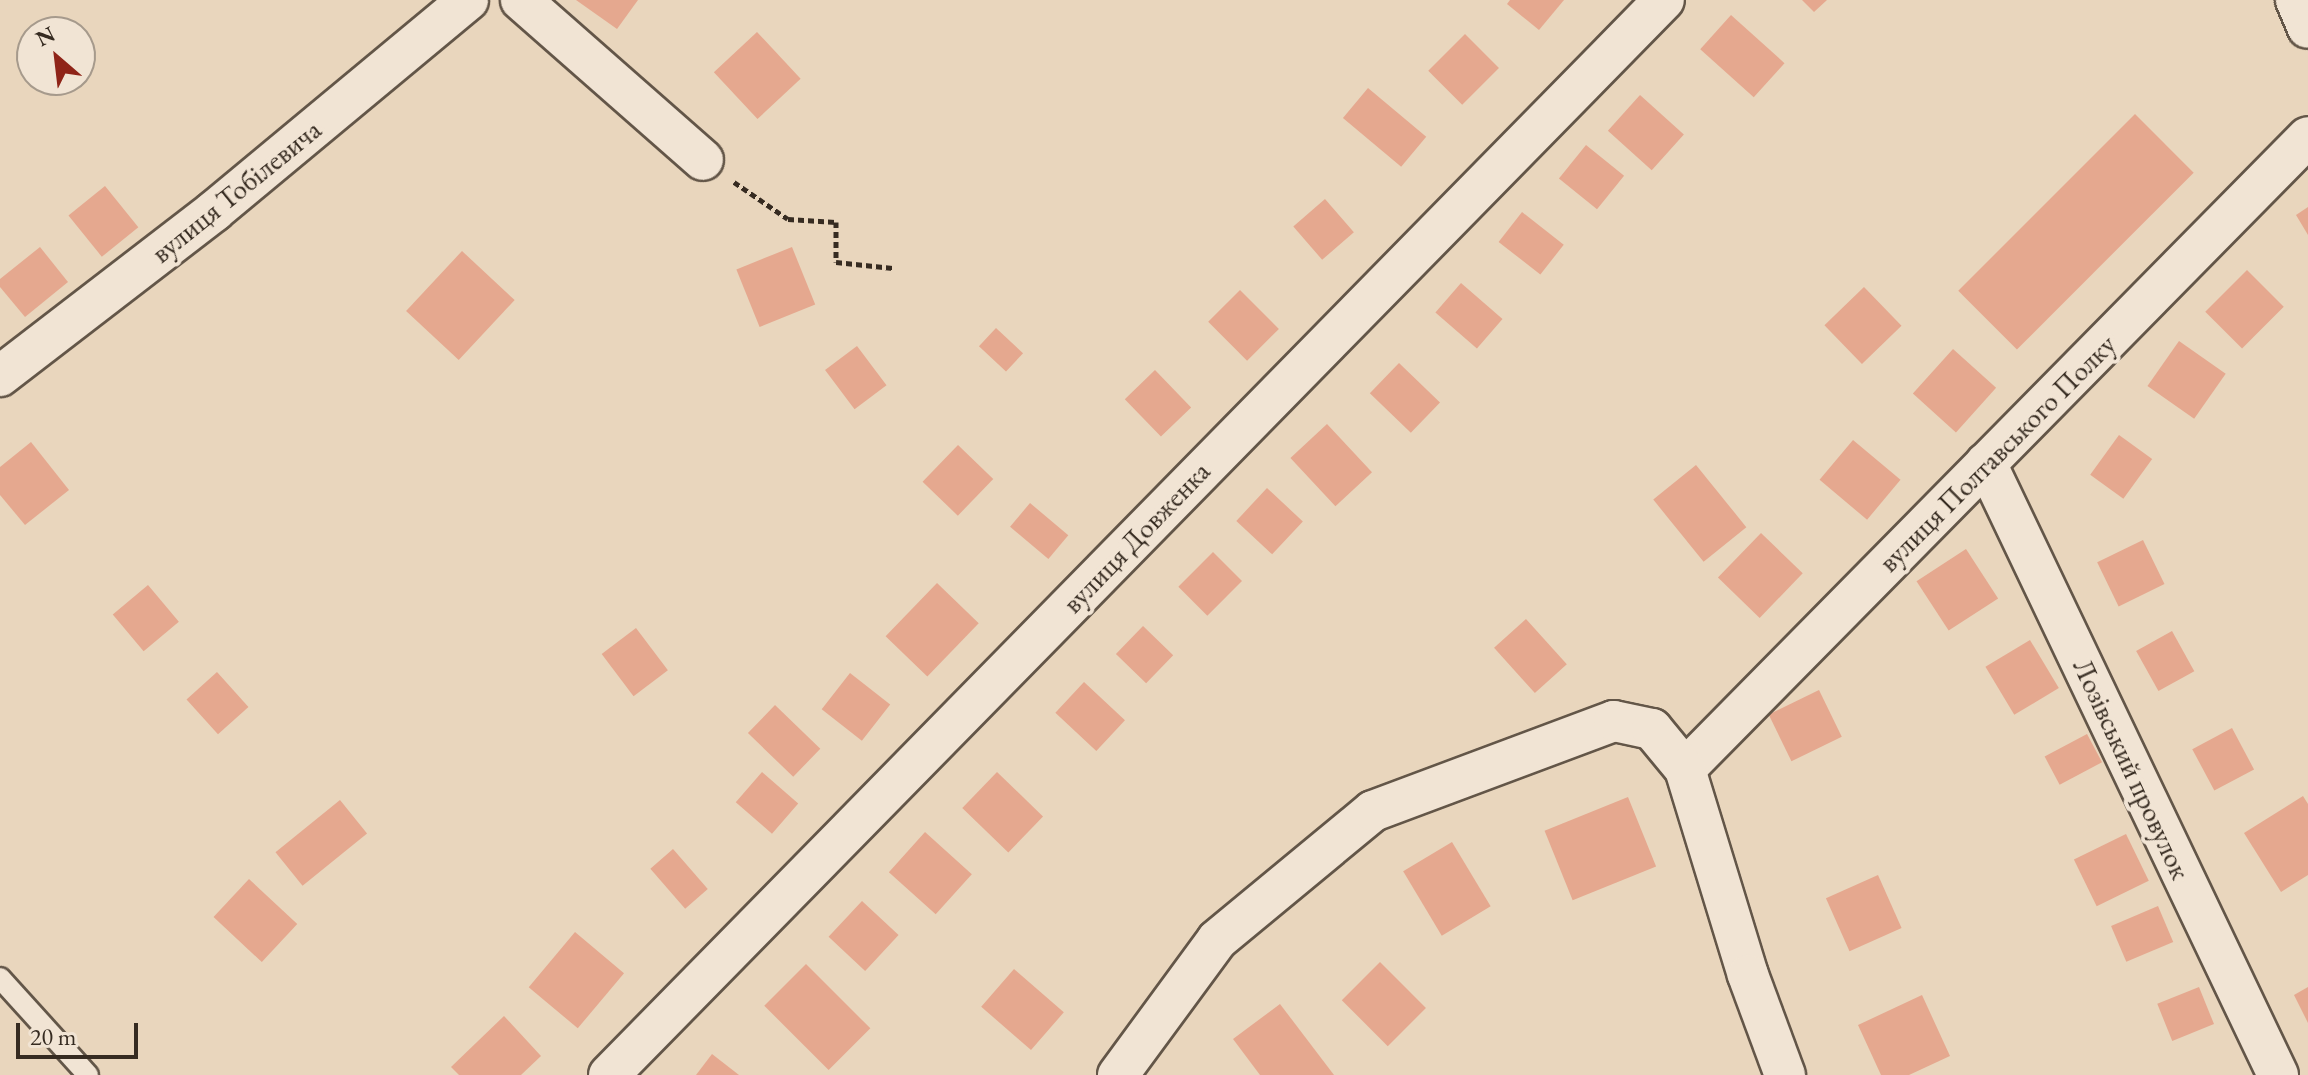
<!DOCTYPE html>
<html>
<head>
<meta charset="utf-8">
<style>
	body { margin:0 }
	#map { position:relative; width:2308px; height:1075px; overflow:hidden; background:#e9d6bd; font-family:"EB Garamond",serif }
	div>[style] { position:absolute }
	.building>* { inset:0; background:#e5a88f; transform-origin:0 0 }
	.path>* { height:5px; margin-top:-2.5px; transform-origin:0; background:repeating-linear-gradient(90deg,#362b21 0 6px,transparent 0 10px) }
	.roads { filter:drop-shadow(2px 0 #635648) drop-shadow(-2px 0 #635648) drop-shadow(0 2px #635648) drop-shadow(0 -2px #635648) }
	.lane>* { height:20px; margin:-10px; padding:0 10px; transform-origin:10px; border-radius:10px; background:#f1e4d4 }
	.street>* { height:40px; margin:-20px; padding:0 20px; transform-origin:20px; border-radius:20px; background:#f1e4d4 }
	span { translate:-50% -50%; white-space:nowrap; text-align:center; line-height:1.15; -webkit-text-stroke:8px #f1e4d4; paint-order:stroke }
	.street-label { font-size:28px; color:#362b21 }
	.north { position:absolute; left:16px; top:16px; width:80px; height:80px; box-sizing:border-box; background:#f1e4d4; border:2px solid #a69a8c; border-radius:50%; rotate:332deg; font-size:22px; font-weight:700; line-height:32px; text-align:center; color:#362b21 }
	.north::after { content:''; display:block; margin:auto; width:28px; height:36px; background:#8f2418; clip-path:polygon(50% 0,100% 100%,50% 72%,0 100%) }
	.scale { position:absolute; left:16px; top:1023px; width:122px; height:36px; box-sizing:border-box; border:4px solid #362b21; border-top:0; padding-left:10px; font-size:24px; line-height:28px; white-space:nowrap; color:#362b21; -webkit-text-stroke:6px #f1e4d4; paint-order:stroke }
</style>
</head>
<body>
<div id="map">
	<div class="building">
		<i style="clip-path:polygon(576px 0,638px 0,617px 29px)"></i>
		<i style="clip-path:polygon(1510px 0,1564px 0,1539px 30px,1507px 4px)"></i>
		<i style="clip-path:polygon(1802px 0,1827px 0,1814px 12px)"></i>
		<i style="left:1731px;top:15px;width:72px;height:46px;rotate:42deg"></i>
		<i style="left:757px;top:32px;width:64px;height:59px;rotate:47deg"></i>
		<i style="left:1465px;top:34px;width:48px;height:52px;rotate:45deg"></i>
		<i style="left:1368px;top:88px;width:76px;height:39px;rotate:40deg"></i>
		<i style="left:1640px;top:95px;width:59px;height:48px;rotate:42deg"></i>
		<i style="left:2135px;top:114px;width:83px;height:250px;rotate:45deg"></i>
		<i style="left:1586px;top:145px;width:49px;height:43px;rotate:39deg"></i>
		<i style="left:105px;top:186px;width:53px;height:47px;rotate:51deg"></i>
		<i style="left:1325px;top:199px;width:44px;height:42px;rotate:49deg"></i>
		<i style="clip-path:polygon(2308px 207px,2308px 235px,2296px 215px)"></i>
		<i style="left:1522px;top:212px;width:53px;height:38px;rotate:38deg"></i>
		<i style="clip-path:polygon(40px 247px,68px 282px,25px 317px,0 287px,0 279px)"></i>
		<i style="left:792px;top:247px;width:62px;height:60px;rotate:68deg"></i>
		<i style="left:462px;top:251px;width:72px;height:82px;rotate:43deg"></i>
		<i style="left:2247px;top:270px;width:52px;height:59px;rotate:45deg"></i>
		<i style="left:1461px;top:283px;width:55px;height:39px;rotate:41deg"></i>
		<i style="left:1864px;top:287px;width:54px;height:55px;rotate:46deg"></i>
		<i style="left:1240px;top:290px;width:55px;height:45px;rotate:45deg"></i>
		<i style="left:996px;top:328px;width:37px;height:25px;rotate:43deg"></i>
		<i style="left:2179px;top:341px;width:57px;height:55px;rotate:35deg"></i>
		<i style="left:857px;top:346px;width:49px;height:40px;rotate:53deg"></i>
		<i style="left:1953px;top:349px;width:58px;height:60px;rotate:42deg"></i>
		<i style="left:1399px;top:363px;width:57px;height:42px;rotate:44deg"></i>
		<i style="left:1155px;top:370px;width:52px;height:42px;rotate:46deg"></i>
		<i style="left:1327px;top:424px;width:66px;height:50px;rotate:47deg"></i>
		<i style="left:2119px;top:435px;width:41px;height:49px;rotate:36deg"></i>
		<i style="left:1853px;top:440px;width:62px;height:52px;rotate:40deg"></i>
		<i style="clip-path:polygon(31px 442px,69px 490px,25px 525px,0 495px,0 467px)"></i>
		<i style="left:958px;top:445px;width:49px;height:51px;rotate:44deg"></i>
		<i style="left:1696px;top:465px;width:80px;height:55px;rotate:51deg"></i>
		<i style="left:1267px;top:488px;width:49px;height:45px;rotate:43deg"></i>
		<i style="left:1030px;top:503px;width:50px;height:31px;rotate:40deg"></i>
		<i style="left:1761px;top:533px;width:58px;height:62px;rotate:44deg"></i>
		<i style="left:2143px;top:540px;width:49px;height:51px;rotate:64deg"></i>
		<i style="left:1966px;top:549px;width:59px;height:59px;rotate:57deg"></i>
		<i style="left:1213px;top:552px;width:41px;height:49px;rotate:45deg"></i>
		<i style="left:937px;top:583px;width:58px;height:74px;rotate:44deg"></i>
		<i style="left:148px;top:585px;width:48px;height:46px;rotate:50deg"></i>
		<i style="left:1526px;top:619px;width:61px;height:43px;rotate:48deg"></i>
		<i style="left:1143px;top:626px;width:42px;height:39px;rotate:44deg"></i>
		<i style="left:636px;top:628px;width:53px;height:43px;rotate:53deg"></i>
		<i style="left:2172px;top:631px;width:46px;height:41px;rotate:61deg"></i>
		<i style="left:2030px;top:640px;width:56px;height:52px;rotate:59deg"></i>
		<i style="left:217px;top:672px;width:47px;height:41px;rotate:48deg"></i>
		<i style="left:850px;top:673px;width:51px;height:46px;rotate:38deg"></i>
		<i style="left:1084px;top:682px;width:56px;height:42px;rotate:43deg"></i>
		<i style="left:1819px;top:690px;width:52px;height:56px;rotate:64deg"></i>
		<i style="left:775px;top:705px;width:63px;height:39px;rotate:44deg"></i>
		<i style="left:2232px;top:728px;width:47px;height:45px;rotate:62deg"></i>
		<i style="left:2087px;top:734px;width:32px;height:48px;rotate:62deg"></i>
		<i style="left:762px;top:772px;width:48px;height:40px;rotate:41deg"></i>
		<i style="left:997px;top:772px;width:64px;height:50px;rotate:44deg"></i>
		<i style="clip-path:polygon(2303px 796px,2308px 804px,2308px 875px,2281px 892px,2244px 833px)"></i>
		<i style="left:1628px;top:797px;width:75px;height:90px;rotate:68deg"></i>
		<i style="left:340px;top:800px;width:43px;height:83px;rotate:51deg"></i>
		<i style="left:925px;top:832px;width:63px;height:54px;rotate:42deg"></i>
		<i style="left:2126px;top:834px;width:52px;height:58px;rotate:64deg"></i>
		<i style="left:1452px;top:842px;width:75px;height:57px;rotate:59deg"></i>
		<i style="left:673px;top:849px;width:53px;height:30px;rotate:49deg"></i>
		<i style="left:1878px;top:875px;width:58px;height:57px;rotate:66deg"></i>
		<i style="left:249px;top:879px;width:66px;height:52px;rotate:43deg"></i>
		<i style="left:862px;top:901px;width:50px;height:49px;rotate:43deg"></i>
		<i style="left:2158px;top:906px;width:39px;height:51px;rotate:67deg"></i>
		<i style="left:575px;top:932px;width:64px;height:72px;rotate:40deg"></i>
		<i style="left:1380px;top:962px;width:65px;height:54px;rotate:45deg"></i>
		<i style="left:806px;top:964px;width:91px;height:59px;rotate:45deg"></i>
		<i style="left:1014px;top:969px;width:66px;height:50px;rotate:41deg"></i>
		<i style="left:2199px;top:987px;width:40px;height:45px;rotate:68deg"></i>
		<i style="clip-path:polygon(2308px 987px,2308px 1023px,2294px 995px)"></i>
		<i style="clip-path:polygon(1922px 995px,1950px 1056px,1909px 1075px,1881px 1075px,1858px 1025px)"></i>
		<i style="clip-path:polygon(1280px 1004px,1334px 1075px,1260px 1075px,1233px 1039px)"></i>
		<i style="clip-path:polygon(504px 1016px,541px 1056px,521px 1075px,459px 1075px,451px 1067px)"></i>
		<i style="clip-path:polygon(712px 1054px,739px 1075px,696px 1075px)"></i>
	</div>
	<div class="path">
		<i style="left:734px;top:182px;width:65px;rotate:34.4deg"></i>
		<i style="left:788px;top:219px;width:48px;rotate:3.6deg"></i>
		<i style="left:836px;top:222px;width:40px;rotate:90deg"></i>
		<i style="left:836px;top:262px;width:57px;rotate:6deg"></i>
	</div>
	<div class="roads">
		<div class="lane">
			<i style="left:0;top:978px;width:131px;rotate:47.8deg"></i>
		</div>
		<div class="street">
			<i style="left:521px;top:0;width:242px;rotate:41.3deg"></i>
			<i style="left:2296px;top:0;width:30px;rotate:67deg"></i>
			<i style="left:0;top:376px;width:270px;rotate:-37.6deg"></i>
			<i style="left:214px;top:211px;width:330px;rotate:-39.7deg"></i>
			<i style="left:1986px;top:463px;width:678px;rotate:64.49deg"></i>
			<i style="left:1685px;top:769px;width:887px;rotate:-45.41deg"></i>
			<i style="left:609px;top:1075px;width:1506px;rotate:-45.54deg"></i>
			<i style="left:1118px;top:1075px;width:167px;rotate:-53.7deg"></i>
			<i style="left:1217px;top:940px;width:202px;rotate:-39.6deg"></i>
			<i style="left:1373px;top:811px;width:257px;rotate:-20.5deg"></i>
			<i style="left:1614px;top:721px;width:39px;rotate:12deg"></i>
			<i style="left:1652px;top:729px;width:52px;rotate:50.5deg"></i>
			<i style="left:1685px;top:769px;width:215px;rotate:73deg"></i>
			<i style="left:1748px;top:975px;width:107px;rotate:69.7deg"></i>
		</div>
	</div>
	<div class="street-label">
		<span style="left:236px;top:191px;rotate:-39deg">вулиця Тобілевича</span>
		<span style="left:1997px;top:453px;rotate:-45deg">вулиця Полтавського Полку</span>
		<span style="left:1136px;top:537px;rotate:-46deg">вулиця Довженка</span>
		<span style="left:2132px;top:769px;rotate:65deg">Лозівський провулок</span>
	</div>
	<div class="north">N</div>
	<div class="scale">20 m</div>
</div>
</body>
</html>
